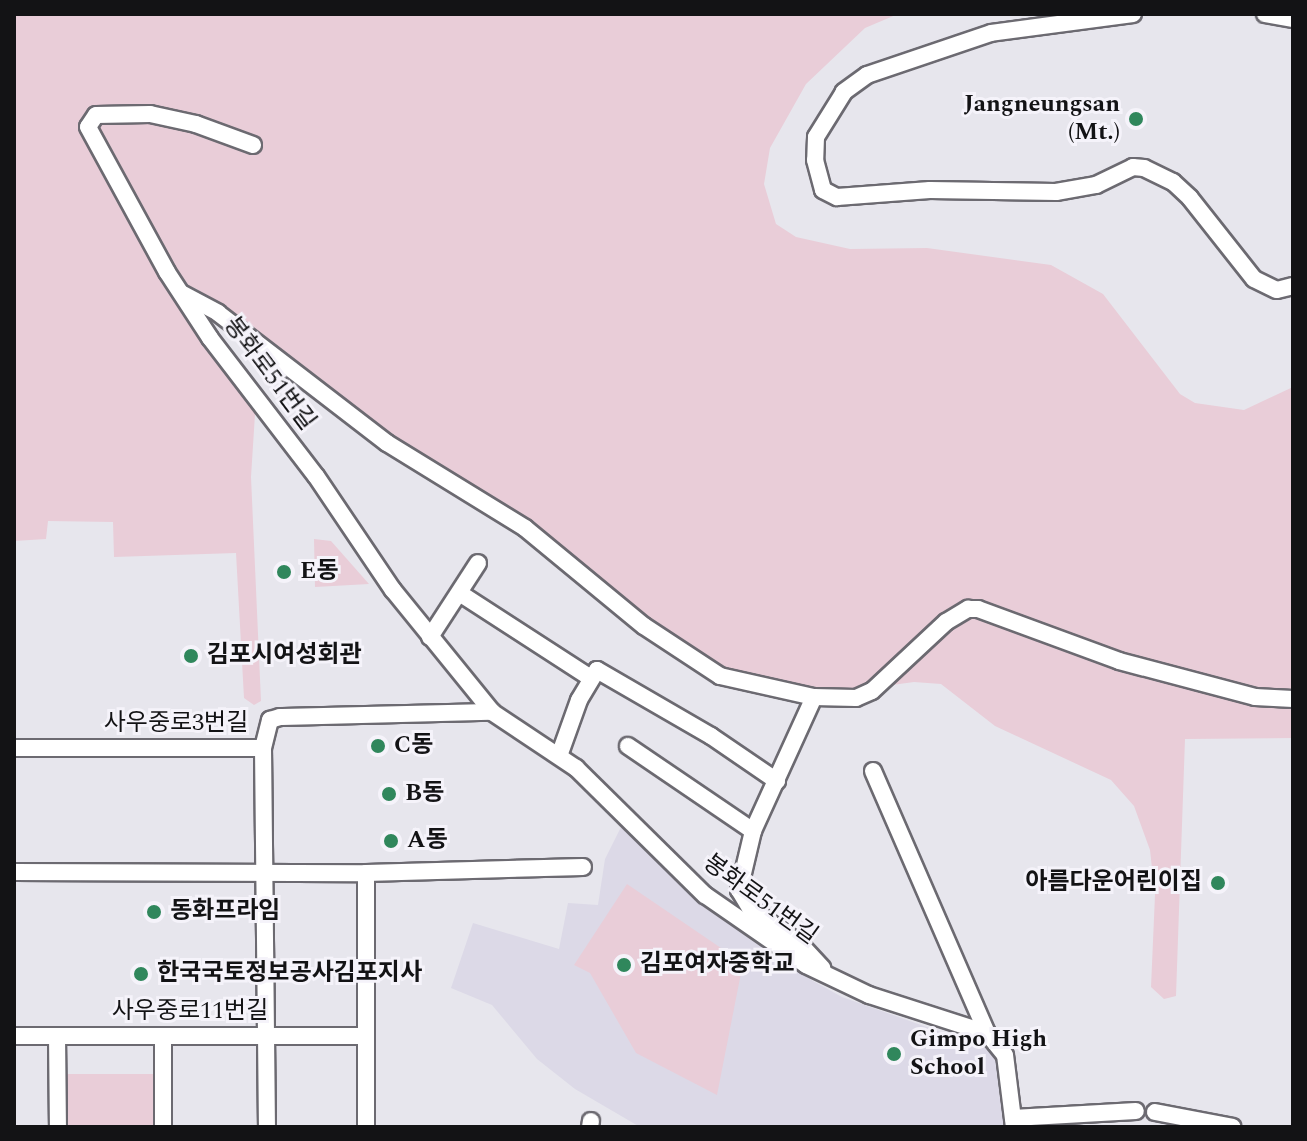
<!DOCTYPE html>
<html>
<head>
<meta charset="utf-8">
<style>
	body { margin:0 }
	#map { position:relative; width:1307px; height:1141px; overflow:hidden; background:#e7e6ed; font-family:Spectral,"Noto Sans KR",serif }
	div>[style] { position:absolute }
	.built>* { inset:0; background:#dcd9e7 }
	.green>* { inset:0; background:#e9cdd8; transform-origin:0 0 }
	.roads { filter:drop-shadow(2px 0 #6c6a71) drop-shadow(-2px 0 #6c6a71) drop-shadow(0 2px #6c6a71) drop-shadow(0 -2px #6c6a71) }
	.minor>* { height:16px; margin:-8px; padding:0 8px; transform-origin:8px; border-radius:8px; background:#fff }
	.dots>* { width:22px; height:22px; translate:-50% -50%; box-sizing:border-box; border:4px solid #f5f3fa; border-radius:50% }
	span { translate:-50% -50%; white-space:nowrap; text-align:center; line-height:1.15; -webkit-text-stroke:6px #f5f3fa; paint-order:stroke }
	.poi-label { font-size:24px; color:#131315; font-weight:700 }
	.right { translate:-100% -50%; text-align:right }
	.left { translate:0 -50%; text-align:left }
	.street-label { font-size:24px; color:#131315 }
	.frame { position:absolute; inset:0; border:16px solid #131315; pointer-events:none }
</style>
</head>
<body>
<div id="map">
	<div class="built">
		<i style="clip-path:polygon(623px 823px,702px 903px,813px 981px,842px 997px,986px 1048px,998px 1061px,1009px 1127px,640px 1127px,575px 1089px,537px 1059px,492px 1005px,451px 988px,473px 923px,559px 949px,568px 903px,598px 905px,605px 859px)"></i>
	</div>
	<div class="green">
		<i style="clip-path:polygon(14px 14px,898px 14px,865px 28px,806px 84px,770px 148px,764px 184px,776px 224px,796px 237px,850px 249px,927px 248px,1051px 265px,1103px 294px,1180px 394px,1195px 403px,1244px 410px,1293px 387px,1293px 738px,1185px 739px,1176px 996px,1164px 999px,1151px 987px,1155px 895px,1150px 850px,1134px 806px,1111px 780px,995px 726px,941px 684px,914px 682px,833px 693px,754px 682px,703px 661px,396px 443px,271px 351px,228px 309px,195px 288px,186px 286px,181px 291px,252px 402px,255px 414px,251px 477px,261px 701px,254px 705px,244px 698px,236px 553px,114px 557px,113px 522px,48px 521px,46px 539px,14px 541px)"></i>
		<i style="clip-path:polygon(314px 539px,331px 541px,369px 584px,315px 587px)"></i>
		<i style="clip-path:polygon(627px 884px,743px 963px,717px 1095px,636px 1053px,590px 973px,574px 965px)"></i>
		<i style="left:155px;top:1074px;width:53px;height:91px;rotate:90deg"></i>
	</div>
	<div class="roads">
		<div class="minor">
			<i style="left:1133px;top:14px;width:143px;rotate:172.4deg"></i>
			<i style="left:991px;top:33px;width:131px;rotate:161.3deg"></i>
			<i style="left:867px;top:75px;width:29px;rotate:144deg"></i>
			<i style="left:844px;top:92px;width:53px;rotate:121.9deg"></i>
			<i style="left:816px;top:137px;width:23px;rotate:92deg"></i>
			<i style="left:815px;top:160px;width:31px;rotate:75deg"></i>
			<i style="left:823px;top:190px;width:16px;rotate:27deg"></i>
			<i style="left:837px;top:197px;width:93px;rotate:-4.3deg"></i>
			<i style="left:930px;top:190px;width:126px;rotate:0.9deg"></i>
			<i style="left:1056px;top:192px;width:41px;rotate:-9.9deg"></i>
			<i style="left:1096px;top:185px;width:41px;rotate:-25.9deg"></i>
			<i style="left:1133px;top:167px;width:11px;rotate:5deg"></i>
			<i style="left:1144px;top:168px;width:32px;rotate:26deg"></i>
			<i style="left:1173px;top:182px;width:23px;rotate:43deg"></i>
			<i style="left:1190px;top:198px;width:103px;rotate:51.7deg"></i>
			<i style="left:1254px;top:279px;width:25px;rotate:26deg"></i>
			<i style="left:1277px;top:290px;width:16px;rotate:-14deg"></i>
			<i style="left:1265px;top:14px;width:28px;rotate:10deg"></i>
			<i style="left:253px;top:145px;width:61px;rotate:-159.8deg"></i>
			<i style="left:196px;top:124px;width:47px;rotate:-167.7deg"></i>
			<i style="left:150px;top:114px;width:54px;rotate:178.9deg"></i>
			<i style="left:96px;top:115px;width:14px;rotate:124deg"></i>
			<i style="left:88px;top:127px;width:165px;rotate:61.4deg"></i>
			<i style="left:167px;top:272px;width:79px;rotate:56.9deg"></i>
			<i style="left:210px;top:338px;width:174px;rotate:52.5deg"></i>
			<i style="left:316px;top:476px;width:138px;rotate:56deg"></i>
			<i style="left:393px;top:590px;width:157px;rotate:50.9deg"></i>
			<i style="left:492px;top:712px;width:101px;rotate:33.7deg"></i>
			<i style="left:576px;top:768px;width:181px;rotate:44.6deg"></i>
			<i style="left:705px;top:895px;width:123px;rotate:34.7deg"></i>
			<i style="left:806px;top:965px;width:70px;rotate:25.5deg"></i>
			<i style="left:869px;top:995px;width:124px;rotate:17.9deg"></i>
			<i style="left:987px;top:1033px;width:28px;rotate:51deg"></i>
			<i style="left:1005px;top:1055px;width:73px;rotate:82.9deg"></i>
			<i style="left:183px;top:294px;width:40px;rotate:28deg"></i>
			<i style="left:218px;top:313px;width:213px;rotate:37.6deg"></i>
			<i style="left:387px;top:443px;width:162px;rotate:31.6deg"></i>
			<i style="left:525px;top:528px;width:154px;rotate:39.5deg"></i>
			<i style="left:644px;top:626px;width:91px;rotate:33.3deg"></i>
			<i style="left:720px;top:676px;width:96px;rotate:12.6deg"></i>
			<i style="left:814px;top:697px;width:42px;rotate:1.4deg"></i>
			<i style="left:856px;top:698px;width:17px;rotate:-24deg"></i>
			<i style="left:872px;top:691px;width:101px;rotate:-43deg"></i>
			<i style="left:946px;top:622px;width:26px;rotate:-31deg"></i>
			<i style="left:968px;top:609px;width:10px"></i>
			<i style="left:978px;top:609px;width:150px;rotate:20.2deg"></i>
			<i style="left:1119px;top:661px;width:141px;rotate:14.8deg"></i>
			<i style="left:1255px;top:697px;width:38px;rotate:3deg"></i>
			<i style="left:461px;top:594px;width:155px;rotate:32.9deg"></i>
			<i style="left:430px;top:637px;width:88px;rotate:-57deg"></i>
			<i style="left:814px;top:697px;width:147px;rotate:114.5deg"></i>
			<i style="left:753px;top:831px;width:61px;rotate:103.3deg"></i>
			<i style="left:739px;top:890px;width:21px;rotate:59deg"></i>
			<i style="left:750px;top:908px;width:62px;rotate:35.8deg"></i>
			<i style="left:800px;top:944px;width:33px;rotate:47deg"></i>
			<i style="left:628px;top:746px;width:151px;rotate:34.2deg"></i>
			<i style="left:14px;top:748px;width:249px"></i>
			<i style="left:263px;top:748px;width:379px;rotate:89.4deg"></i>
			<i style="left:263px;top:748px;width:29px;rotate:-76deg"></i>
			<i style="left:270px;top:720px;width:10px;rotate:-17deg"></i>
			<i style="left:280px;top:717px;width:212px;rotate:-1.4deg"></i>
			<i style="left:559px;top:756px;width:59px;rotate:-70.3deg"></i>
			<i style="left:579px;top:700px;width:35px;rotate:-59deg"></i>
			<i style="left:597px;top:670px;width:132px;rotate:30.1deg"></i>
			<i style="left:711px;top:736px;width:80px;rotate:34.3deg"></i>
			<i style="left:873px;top:771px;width:286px;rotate:66.5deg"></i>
			<i style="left:14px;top:872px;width:352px;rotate:0.2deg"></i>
			<i style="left:366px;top:873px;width:217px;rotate:-1.6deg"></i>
			<i style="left:14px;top:1036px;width:352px"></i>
			<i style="left:57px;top:1036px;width:91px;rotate:89.4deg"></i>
			<i style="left:163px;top:1036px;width:91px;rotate:90deg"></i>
			<i style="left:1155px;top:1112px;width:79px;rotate:10.9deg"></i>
			<i style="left:1013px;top:1118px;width:123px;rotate:-3.3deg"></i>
			<i style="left:366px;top:1127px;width:254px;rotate:-90deg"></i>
			<i style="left:590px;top:1127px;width:6px;rotate:-81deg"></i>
		</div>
	</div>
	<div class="dots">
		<i style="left:1136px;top:119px;background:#30875c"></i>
		<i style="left:284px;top:572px;background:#30875c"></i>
		<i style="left:191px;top:656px;background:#30875c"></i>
		<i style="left:378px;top:746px;background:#30875c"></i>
		<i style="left:389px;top:794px;background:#30875c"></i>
		<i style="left:391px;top:841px;background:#30875c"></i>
		<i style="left:1218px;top:883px;background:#30875c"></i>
		<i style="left:154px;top:912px;background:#30875c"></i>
		<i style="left:624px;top:965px;background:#30875c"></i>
		<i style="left:141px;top:974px;background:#30875c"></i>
		<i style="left:894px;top:1054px;background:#30875c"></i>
	</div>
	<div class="poi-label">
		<span class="right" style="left:1120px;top:119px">Jangneungsan<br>(Mt.)</span>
		<span class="left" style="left:300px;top:572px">E동</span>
		<span class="left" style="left:207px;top:656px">김포시여성회관</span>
		<span class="left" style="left:394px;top:746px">C동</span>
		<span class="left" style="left:405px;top:794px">B동</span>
		<span class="left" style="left:407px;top:841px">A동</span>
		<span class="right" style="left:1202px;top:883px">아름다운어린이집</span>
		<span class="left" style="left:170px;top:912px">동화프라임</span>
		<span class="left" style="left:640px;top:965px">김포여자중학교</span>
		<span class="left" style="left:157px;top:974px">한국국토정보공사김포지사</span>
		<span class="left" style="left:910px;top:1054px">Gimpo High<br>School</span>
	</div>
	<div class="street-label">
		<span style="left:269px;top:374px;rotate:53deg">봉화로51번길</span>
		<span style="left:176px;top:724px">사우중로3번길</span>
		<span style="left:760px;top:900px;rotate:36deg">봉화로51번길</span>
		<span style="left:190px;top:1012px">사우중로11번길</span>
	</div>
	<div class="frame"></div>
</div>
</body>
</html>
